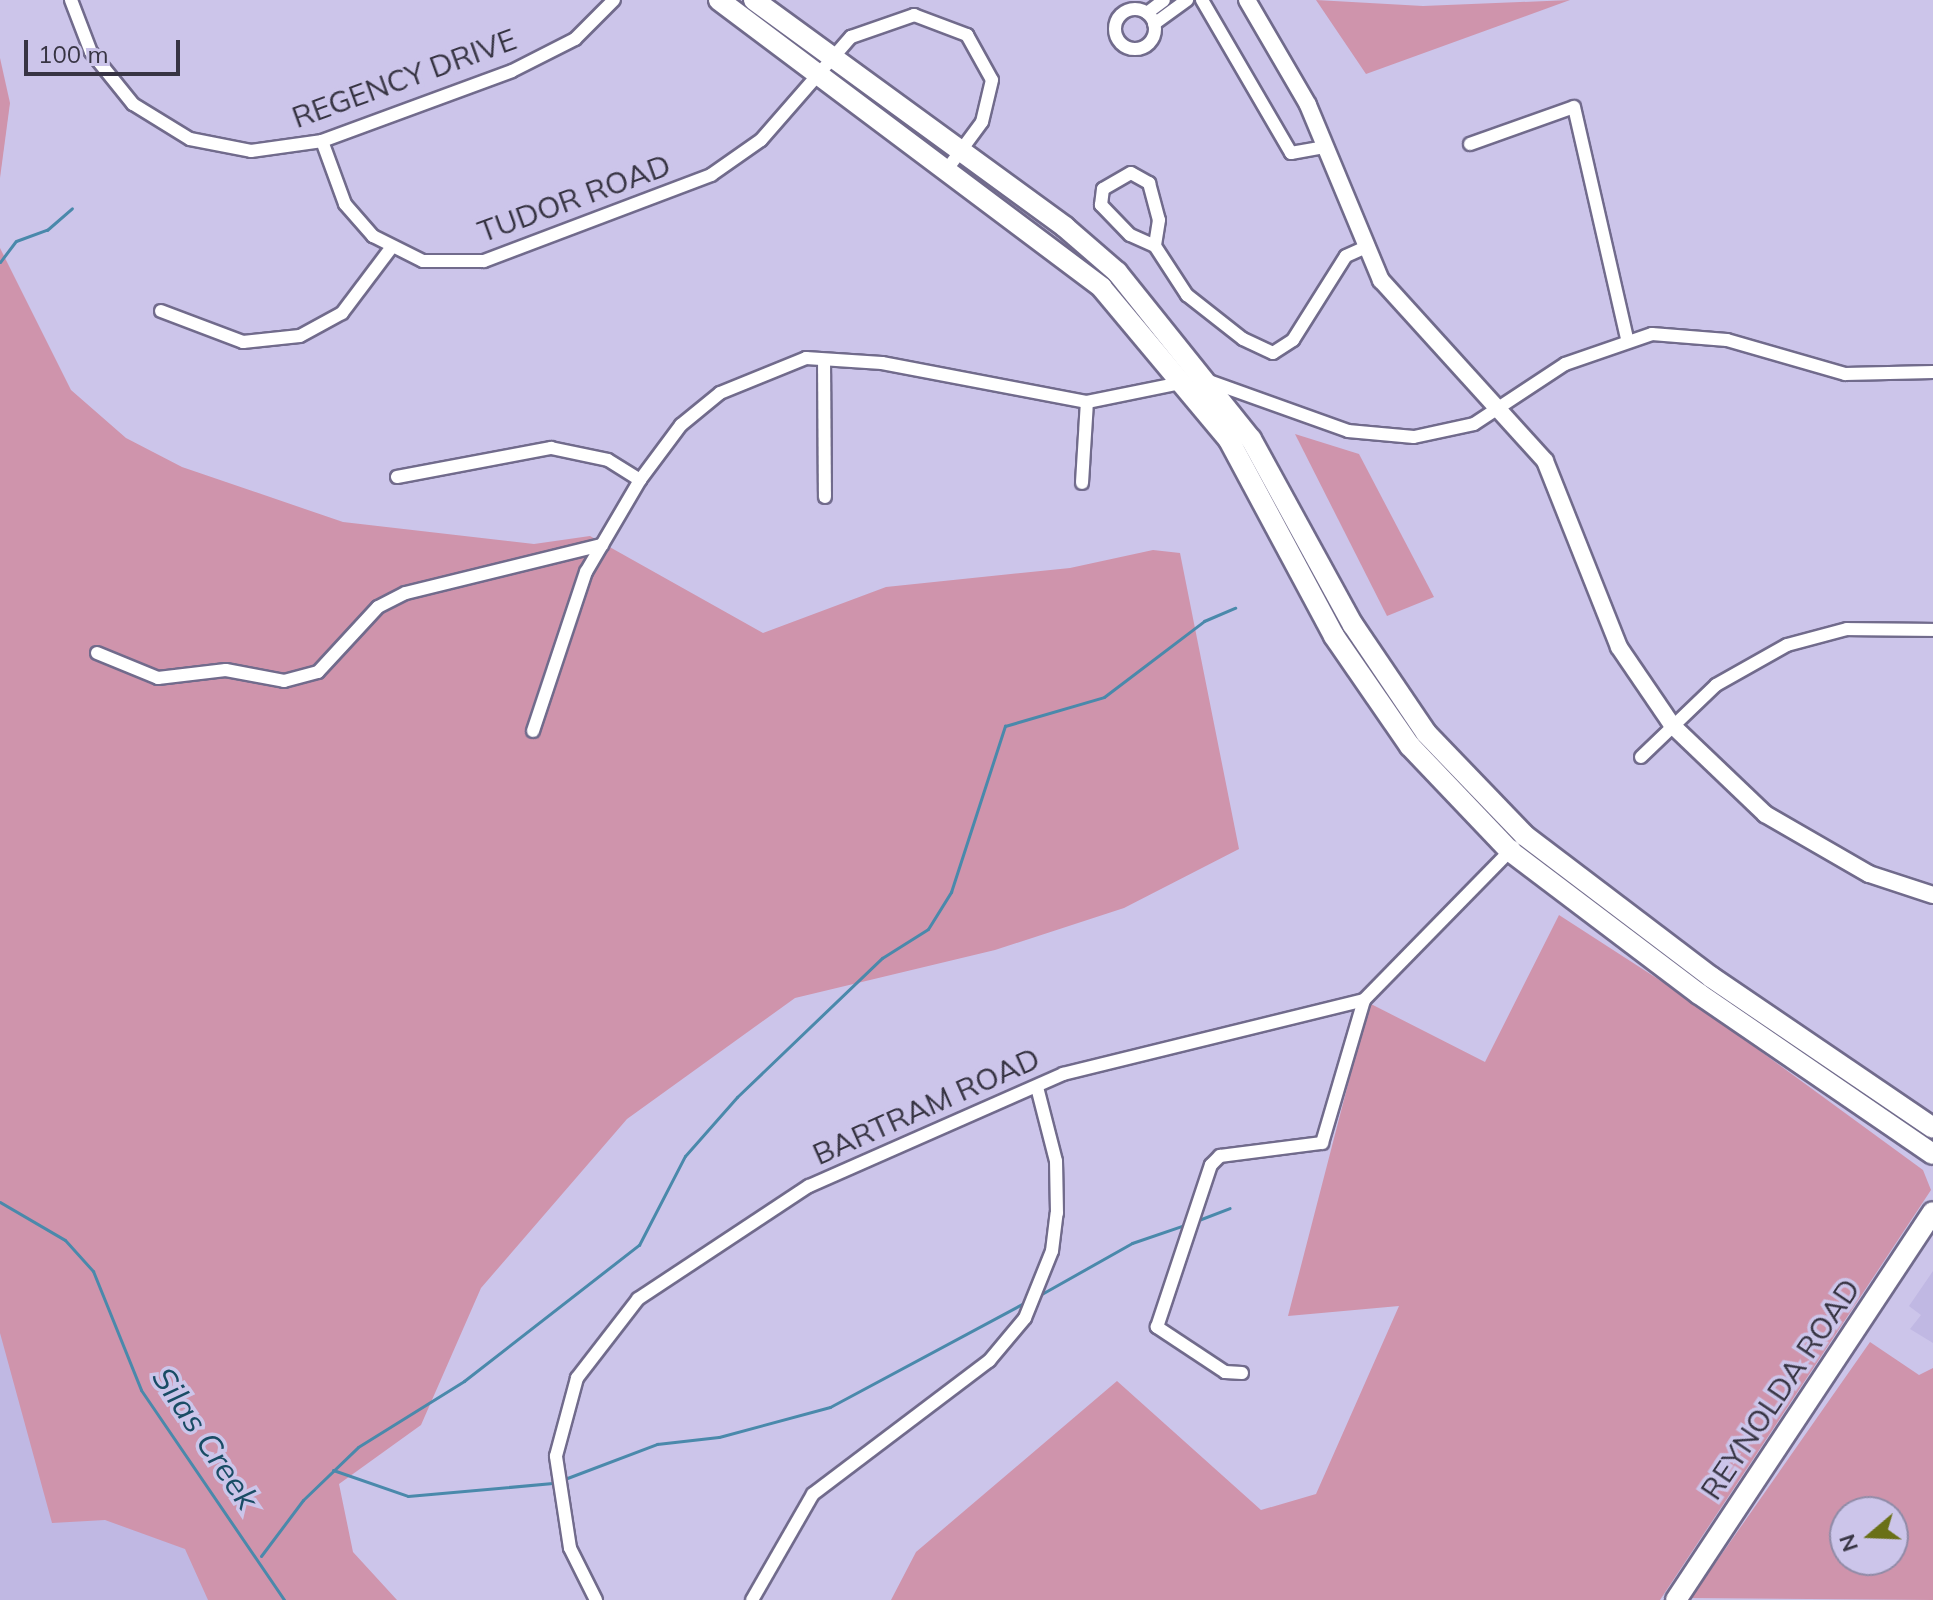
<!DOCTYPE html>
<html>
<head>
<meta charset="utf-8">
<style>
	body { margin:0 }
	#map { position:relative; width:1933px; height:1600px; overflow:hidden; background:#ccc5ea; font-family:Mulish,sans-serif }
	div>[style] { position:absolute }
	.built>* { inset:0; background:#c0b8e3 }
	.green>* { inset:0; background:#cf94ac }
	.stream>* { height:3px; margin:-1.5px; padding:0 1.5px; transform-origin:1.5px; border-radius:1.5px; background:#4a89ab }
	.roads { filter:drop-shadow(2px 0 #716b8c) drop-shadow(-2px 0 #716b8c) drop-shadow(0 2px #716b8c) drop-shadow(0 -2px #716b8c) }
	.minor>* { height:12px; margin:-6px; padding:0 6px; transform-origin:6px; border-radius:6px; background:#fff }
	.minor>.ring { margin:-6px; padding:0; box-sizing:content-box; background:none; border:12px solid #fff; border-radius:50% }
	.tertiary>* { height:16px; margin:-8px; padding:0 8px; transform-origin:8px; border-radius:8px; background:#fff }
	.primary>* { height:20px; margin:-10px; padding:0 10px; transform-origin:10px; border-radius:10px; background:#fff }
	span { translate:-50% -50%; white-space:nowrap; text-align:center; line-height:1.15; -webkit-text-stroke:7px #ccc5ea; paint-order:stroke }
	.street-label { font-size:30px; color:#373443 }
	.water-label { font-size:32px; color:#194c65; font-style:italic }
	.north { position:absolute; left:1829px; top:1496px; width:80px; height:80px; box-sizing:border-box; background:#ccc5ea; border:2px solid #908ba7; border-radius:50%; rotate:251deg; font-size:22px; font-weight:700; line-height:32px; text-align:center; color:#373443 }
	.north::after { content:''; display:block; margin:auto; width:28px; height:36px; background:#6a7017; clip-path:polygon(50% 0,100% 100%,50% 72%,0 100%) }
	.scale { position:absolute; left:24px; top:40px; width:156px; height:36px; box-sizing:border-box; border:4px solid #373443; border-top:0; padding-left:10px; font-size:24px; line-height:28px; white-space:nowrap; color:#373443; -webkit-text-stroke:6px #ccc5ea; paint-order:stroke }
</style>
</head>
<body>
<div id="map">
	<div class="built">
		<i style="clip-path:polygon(1933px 1271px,1933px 1343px,1910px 1329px,1921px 1315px,1909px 1306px)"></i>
		<i style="clip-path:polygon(0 1287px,295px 1600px,0 1600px)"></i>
	</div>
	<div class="green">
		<i style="clip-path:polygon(1316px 0,1423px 6px,1570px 0,1366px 74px)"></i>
		<i style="clip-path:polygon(0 58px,10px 103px,0 178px)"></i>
		<i style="clip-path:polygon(0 248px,71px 390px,126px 438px,182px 467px,343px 522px,534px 544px,590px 536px,763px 633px,886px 587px,1070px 568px,1153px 550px,1180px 553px,1239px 849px,1124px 908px,995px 950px,795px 998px,627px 1119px,481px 1288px,421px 1425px,339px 1484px,353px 1552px,397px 1600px,208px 1600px,185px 1549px,105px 1520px,52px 1523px,0 1333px)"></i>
		<i style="clip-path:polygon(1295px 434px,1359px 454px,1434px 597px,1387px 616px)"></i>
		<i style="clip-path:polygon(1559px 915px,1692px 1001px,1923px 1170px,1931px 1190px,1660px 1600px,891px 1600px,916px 1552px,1117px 1381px,1261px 1510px,1316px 1494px,1399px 1306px,1288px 1316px,1369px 1003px,1485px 1062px)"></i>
		<i style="clip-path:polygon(evenodd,1870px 1342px,1919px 1375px,1933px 1368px,1933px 1600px,1691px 1598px,1870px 1342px,1845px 1512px,1893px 1512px,1893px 1560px,1845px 1560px,1845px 1512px)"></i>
	</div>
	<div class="stream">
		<i style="left:0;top:262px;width:26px;rotate:-53deg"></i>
		<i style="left:16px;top:241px;width:33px;rotate:-20deg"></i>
		<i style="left:47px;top:230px;width:33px;rotate:-41deg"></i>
		<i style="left:0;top:1202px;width:75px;rotate:30.3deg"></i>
		<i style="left:65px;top:1240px;width:42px;rotate:47.9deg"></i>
		<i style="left:93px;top:1271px;width:128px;rotate:68deg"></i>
		<i style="left:141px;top:1390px;width:254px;rotate:55.7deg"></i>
		<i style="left:1196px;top:1221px;width:36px;rotate:-21deg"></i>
		<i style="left:1038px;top:1296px;width:108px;rotate:-29.4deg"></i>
		<i style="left:1132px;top:1243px;width:56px;rotate:-18.8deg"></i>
		<i style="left:333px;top:1470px;width:79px;rotate:19.1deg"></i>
		<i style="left:408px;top:1496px;width:148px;rotate:-5.1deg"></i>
		<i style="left:562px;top:1480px;width:102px;rotate:-20.8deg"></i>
		<i style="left:657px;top:1444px;width:62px;rotate:-6.4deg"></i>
		<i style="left:719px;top:1437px;width:115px;rotate:-15.1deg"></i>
		<i style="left:830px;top:1407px;width:225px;rotate:-28.2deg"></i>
		<i style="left:261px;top:1556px;width:70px;rotate:-53.1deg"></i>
		<i style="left:303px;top:1500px;width:76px;rotate:-43.9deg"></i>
		<i style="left:358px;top:1447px;width:125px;rotate:-31.9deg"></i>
		<i style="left:464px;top:1381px;width:222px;rotate:-37.9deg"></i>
		<i style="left:639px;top:1245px;width:100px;rotate:-62.7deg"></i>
		<i style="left:685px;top:1156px;width:79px;rotate:-48.6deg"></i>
		<i style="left:737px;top:1097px;width:201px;rotate:-43.8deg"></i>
		<i style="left:882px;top:958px;width:54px;rotate:-32.2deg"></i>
		<i style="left:928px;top:929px;width:44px;rotate:-58.1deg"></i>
		<i style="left:951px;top:892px;width:175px;rotate:-72deg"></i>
		<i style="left:1005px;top:726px;width:103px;rotate:-16.3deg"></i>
		<i style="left:1104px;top:697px;width:126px;rotate:-37.2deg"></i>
		<i style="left:1204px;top:621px;width:34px;rotate:-23deg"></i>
	</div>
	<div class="roads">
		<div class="minor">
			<i style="left:71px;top:0;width:56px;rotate:69deg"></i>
			<i style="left:91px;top:52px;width:67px;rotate:51.1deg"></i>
			<i style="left:133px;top:104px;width:67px;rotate:31.6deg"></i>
			<i style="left:190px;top:139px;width:62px;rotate:11.1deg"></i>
			<i style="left:251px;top:151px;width:72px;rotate:-8deg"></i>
			<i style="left:322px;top:141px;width:202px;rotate:-20.2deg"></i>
			<i style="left:512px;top:71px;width:71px;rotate:-26.9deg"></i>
			<i style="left:575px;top:39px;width:55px;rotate:-45deg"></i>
			<i style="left:1202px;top:0;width:177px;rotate:59.8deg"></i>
			<i style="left:1291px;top:153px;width:35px;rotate:-10deg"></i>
			<i class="ring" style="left:1115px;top:9px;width:28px;height:28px"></i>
			<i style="left:1147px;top:13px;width:21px;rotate:-37deg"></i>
			<i style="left:1154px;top:24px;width:41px;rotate:-36deg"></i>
			<i style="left:322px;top:141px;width:67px;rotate:69.9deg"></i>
			<i style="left:345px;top:204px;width:43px;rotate:48.8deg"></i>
			<i style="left:373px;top:236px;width:56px;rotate:26.6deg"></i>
			<i style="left:423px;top:261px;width:61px"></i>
			<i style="left:484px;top:261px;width:243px;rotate:-20.7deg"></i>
			<i style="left:711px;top:175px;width:61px;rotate:-35deg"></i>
			<i style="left:761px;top:140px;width:137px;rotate:-48.9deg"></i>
			<i style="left:851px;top:37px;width:67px;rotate:-19.2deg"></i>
			<i style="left:914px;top:15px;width:57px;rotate:20.7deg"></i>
			<i style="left:967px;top:35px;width:51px;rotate:60.9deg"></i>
			<i style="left:992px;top:80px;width:43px;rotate:103.4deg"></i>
			<i style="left:982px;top:122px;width:57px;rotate:126.5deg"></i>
			<i style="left:1470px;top:144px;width:110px;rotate:-19.6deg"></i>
			<i style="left:1574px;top:107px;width:238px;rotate:77.1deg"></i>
			<i style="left:1131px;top:173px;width:21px;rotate:29deg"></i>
			<i style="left:1149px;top:183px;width:38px;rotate:75deg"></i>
			<i style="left:1159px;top:220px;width:26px;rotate:99deg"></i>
			<i style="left:1155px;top:246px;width:27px;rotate:-156deg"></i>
			<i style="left:1130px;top:235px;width:42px;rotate:-134deg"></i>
			<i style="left:1101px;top:205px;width:16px;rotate:-83deg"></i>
			<i style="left:1103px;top:189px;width:32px;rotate:-30deg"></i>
			<i style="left:1155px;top:246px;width:59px;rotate:56.9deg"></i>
			<i style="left:1187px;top:295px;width:71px;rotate:38.2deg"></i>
			<i style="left:1243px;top:339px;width:33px;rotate:25deg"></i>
			<i style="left:1273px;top:353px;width:24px;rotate:-33deg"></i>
			<i style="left:1293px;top:340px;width:99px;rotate:-57.8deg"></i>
			<i style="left:1346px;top:256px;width:22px;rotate:-24deg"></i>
			<i style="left:161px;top:311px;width:88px;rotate:20.7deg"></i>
			<i style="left:243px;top:342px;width:57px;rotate:-6deg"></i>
			<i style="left:300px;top:336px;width:48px;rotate:-28.7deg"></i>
			<i style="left:342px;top:313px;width:81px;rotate:-53deg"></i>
			<i style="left:824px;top:360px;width:137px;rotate:89.6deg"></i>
			<i style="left:1203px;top:379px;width:154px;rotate:19.7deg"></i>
			<i style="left:1348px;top:431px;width:66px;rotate:5.2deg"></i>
			<i style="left:1414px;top:437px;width:61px;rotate:-12.2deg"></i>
			<i style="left:1474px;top:424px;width:109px;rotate:-33.4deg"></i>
			<i style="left:1565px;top:364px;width:92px;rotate:-19deg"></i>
			<i style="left:1652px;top:334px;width:75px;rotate:4.6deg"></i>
			<i style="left:1727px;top:340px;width:123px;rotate:16.1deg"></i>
			<i style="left:1845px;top:374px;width:88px;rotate:-1.3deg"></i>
			<i style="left:397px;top:477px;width:157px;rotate:-10.7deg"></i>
			<i style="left:551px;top:448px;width:58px;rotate:11.9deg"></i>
			<i style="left:608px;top:460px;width:38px;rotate:32deg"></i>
			<i style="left:1082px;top:483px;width:81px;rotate:-86.5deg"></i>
			<i style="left:97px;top:653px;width:66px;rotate:22.3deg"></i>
			<i style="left:158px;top:678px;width:68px;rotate:-6.7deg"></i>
			<i style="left:226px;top:670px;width:59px;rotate:10.7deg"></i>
			<i style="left:284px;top:681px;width:35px;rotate:-15deg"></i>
			<i style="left:318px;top:672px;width:88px;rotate:-47.3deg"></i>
			<i style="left:378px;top:607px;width:31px;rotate:-27deg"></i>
			<i style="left:406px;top:593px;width:202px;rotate:-13.8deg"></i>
			<i style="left:533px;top:731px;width:168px;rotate:-71.6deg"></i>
			<i style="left:586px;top:572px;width:107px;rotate:-59.6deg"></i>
			<i style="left:640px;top:480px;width:69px;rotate:-53.3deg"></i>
			<i style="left:681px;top:425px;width:50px;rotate:-39.4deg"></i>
			<i style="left:720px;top:393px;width:93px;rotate:-22.1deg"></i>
			<i style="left:806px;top:358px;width:76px;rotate:3.8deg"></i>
			<i style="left:882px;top:363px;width:209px;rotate:10.8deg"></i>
			<i style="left:1087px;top:402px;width:100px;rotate:-11.5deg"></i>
			<i style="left:1641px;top:757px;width:104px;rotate:-43.8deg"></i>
			<i style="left:1716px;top:685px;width:81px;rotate:-29.4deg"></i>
			<i style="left:1787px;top:645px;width:62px;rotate:-14.9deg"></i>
			<i style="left:1847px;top:629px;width:86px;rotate:0.7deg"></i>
			<i style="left:1242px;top:1373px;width:17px;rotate:-177deg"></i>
			<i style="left:1225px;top:1372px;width:82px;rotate:-146.5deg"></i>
			<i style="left:1157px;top:1327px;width:171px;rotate:-71.6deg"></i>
			<i style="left:1211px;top:1165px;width:13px;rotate:-45deg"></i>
			<i style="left:1220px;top:1156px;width:103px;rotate:-7.3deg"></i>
			<i style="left:1322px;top:1143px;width:149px;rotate:-73.6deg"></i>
			<i style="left:596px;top:1600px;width:58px;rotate:-116.6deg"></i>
			<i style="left:570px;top:1548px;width:93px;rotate:-98.7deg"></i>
			<i style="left:556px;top:1456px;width:81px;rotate:-74.9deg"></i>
			<i style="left:577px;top:1378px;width:100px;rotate:-52.3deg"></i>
			<i style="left:638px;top:1299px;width:205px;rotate:-33.5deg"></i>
			<i style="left:809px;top:1186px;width:278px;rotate:-23.8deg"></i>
			<i style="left:1063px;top:1074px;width:310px;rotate:-13.8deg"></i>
			<i style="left:1364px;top:1000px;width:214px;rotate:-45.6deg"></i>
			<i style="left:752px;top:1600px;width:122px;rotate:-60.1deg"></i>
			<i style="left:813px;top:1494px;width:221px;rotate:-37.1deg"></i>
			<i style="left:989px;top:1361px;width:56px;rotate:-50.1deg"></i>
			<i style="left:1025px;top:1318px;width:72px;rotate:-68.1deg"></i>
			<i style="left:1052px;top:1251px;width:38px;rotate:-83deg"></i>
			<i style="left:1057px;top:1213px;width:52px;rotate:-91.1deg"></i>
			<i style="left:1056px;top:1161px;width:76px;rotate:-104.4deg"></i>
		</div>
		<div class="tertiary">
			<i style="left:1247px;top:0;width:121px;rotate:59.8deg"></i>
			<i style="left:1308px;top:105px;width:190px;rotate:67.4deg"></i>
			<i style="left:1381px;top:280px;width:244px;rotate:47.8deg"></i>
			<i style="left:1545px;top:461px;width:200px;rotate:68.3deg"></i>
			<i style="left:1619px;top:647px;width:94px;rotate:55.8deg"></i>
			<i style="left:1672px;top:725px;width:129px;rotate:43.7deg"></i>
			<i style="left:1765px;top:814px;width:120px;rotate:30deg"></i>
			<i style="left:1869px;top:874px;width:67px;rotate:18.2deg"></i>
		</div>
		<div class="primary">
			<i style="left:719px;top:0;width:479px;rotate:36.9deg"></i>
			<i style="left:1102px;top:288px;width:198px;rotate:50.1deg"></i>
			<i style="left:1229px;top:440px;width:222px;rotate:61.8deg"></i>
			<i style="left:1334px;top:636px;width:134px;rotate:55.4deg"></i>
			<i style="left:1410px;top:746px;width:145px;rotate:46.4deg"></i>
			<i style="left:1510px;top:851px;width:237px;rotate:37.1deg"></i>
			<i style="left:1699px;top:994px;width:283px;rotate:34.4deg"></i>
			<i style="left:754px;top:0;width:385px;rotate:36.1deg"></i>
			<i style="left:1065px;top:227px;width:69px;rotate:40.9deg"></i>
			<i style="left:1117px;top:272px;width:214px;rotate:51.3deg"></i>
			<i style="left:1251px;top:439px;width:212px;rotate:61.3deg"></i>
			<i style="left:1353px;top:625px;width:130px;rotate:55.9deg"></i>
			<i style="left:1426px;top:733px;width:141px;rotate:46.1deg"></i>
			<i style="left:1524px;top:835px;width:235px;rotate:37.2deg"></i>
			<i style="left:1711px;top:977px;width:268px;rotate:34.2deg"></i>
			<i style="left:1676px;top:1600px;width:465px;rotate:-56.5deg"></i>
		</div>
	</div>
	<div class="street-label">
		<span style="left:404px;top:78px;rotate:-20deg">REGENCY DRIVE</span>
		<span style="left:574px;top:198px;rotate:-20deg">TUDOR ROAD</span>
		<span style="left:926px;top:1106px;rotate:-24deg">BARTRAM ROAD</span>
		<span style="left:1780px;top:1389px;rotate:-56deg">REYNOLDA ROAD</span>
	</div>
	<div class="water-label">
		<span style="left:206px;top:1438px;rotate:56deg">Silas Creek</span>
	</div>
	<div class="north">N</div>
	<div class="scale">100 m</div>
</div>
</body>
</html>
